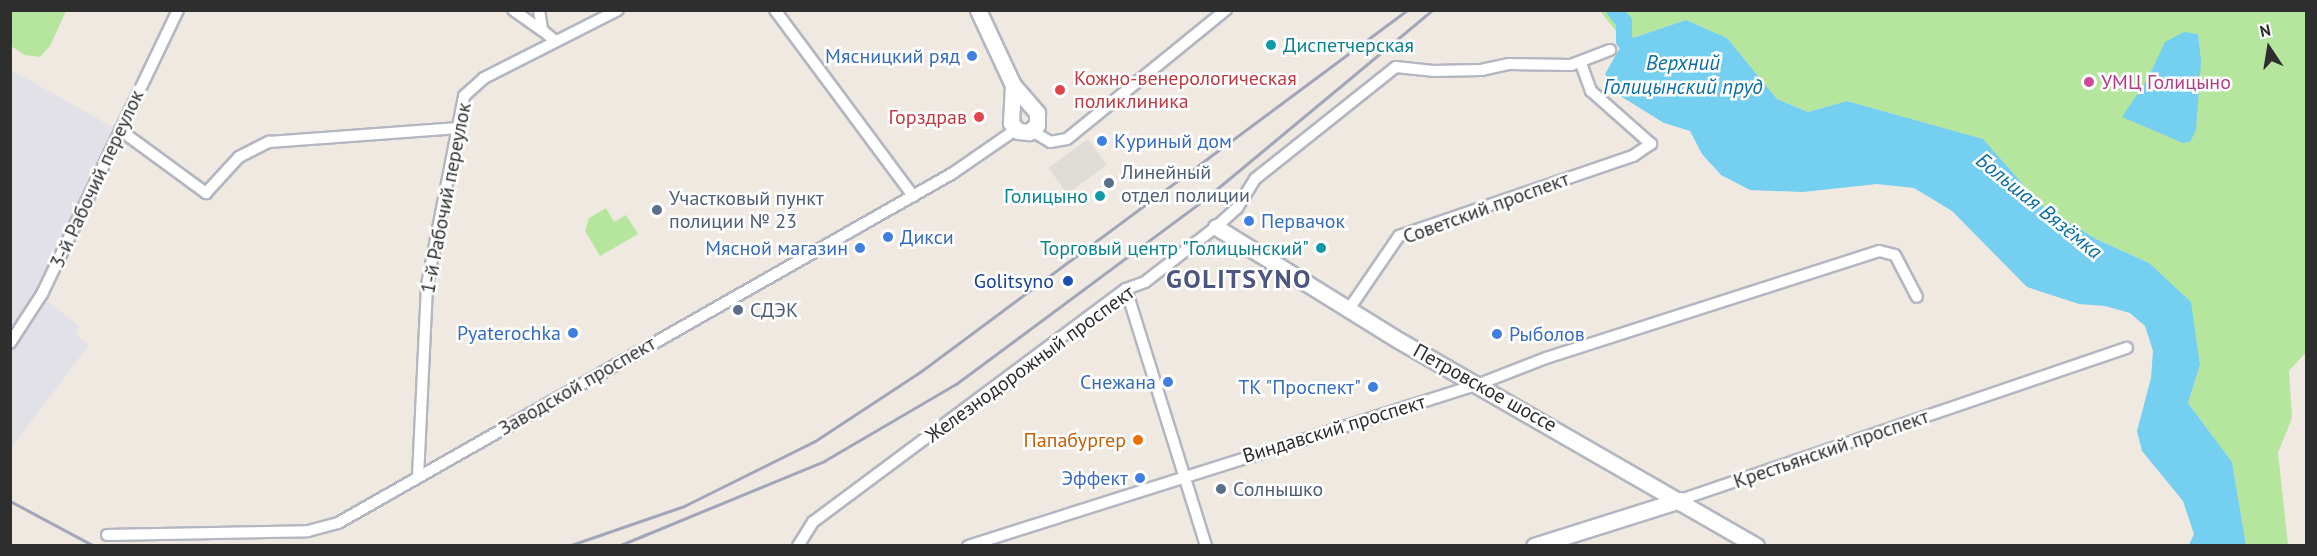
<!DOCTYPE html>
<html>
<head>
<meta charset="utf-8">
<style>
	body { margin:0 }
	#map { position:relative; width:2317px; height:556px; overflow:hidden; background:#efe9e1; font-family:"PT Sans",sans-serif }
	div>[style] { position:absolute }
	.industrial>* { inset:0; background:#e3e1e8 }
	.green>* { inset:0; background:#b6e59e }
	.plaza>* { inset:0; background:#dfdcd8; transform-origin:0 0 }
	.water>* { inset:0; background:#75cff0 }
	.river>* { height:16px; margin:-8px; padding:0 8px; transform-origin:8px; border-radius:8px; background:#75cff0 }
	.roads { filter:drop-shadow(2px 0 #b4b7c1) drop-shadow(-2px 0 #b4b7c1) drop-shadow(0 2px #b4b7c1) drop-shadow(0 -2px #b4b7c1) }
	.street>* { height:10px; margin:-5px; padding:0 5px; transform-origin:5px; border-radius:5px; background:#fff }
	.secondary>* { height:15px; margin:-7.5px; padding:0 7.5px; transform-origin:7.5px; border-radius:7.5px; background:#fff }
	.rail>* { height:3px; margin:-1.5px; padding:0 1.5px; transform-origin:1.5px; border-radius:1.5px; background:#a3a6b8 }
	.dots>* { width:16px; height:16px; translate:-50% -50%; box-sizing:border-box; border:3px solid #fff; border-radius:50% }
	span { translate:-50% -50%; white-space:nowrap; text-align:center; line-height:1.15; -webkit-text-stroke:5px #fff; paint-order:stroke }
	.culture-label { font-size:20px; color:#0d838f }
	.left { translate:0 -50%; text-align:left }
	.right { translate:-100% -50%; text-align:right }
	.shop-label { font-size:20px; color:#366cbe }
	.health-label { font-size:20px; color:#be3a42 }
	.hotel-label { font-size:20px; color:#b23c85 }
	.service-label { font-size:20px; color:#4e5e75 }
	.street-label { font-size:20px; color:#2e2e2e }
	.transit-label { font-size:20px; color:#164399 }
	.food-label { font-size:20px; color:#c56008 }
	.water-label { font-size:21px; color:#0d6fa3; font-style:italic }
	.district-label { font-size:26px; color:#4d5680; font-weight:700; letter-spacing:1.5px }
	.frame { position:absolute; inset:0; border:12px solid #2e2e2e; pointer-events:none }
	.north { position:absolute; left:2239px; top:18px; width:60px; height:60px; -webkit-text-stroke:4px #fff; paint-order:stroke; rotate:348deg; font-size:16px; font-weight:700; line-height:24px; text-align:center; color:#2e2e2e }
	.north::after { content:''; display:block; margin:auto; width:21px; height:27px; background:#2e2e2e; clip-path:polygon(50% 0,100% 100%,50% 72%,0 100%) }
</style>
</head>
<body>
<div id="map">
	<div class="industrial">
		<i style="clip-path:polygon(11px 70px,116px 129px,56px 247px,63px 253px,23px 330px,46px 300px,79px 326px,76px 335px,89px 345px,11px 448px)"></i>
	</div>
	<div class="green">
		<i style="clip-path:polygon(10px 11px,11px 10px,66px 11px,50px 46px,40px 57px,25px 55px,11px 46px)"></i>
		<i style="clip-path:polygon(1600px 11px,2306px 11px,2306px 352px,2289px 371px,2292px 418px,2278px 453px,2288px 545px,2246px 545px,2232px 462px,2188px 403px,2200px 365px,2149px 263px,2096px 239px,2042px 206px,1982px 139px,1847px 101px,1808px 112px,1777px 99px,1727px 38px,1686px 20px,1624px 41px)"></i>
		<i style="clip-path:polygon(606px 208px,614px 222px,626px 215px,638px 234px,600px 256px,585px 231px,589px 218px)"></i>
	</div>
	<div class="plaza">
		<i style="left:1088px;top:139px;width:32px;height:49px;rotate:54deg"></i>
	</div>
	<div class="water">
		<i style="clip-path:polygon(1686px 20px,1727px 38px,1777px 99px,1808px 112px,1847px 101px,1983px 139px,2042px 206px,2096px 239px,2149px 263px,2191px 302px,2200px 365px,2188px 403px,2232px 462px,2246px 545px,2189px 545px,2194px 534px,2183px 501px,2142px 451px,2137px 431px,2151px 378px,2153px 351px,2145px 326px,2130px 313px,2105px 306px,2079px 304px,2027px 287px,1952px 211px,1914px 188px,1877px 184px,1803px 192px,1750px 190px,1721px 175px,1702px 154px,1690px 131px,1664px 123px,1614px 92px,1605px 74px,1624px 41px)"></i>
		<i style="clip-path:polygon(2184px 32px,2198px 34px,2201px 61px,2196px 130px,2190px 142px,2183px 143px,2122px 117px,2148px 78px,2165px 42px)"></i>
	</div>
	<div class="river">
		<i style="left:1614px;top:10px;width:16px;rotate:50deg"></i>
		<i style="left:1624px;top:22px;width:19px;rotate:90deg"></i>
		<i style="left:1624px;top:41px;width:21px;rotate:35deg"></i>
	</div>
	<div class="roads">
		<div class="street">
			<i style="left:513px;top:10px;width:35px;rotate:35deg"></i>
			<i style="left:539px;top:10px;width:20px;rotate:81deg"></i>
			<i style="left:542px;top:30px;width:17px;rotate:40deg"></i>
			<i style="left:775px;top:10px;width:232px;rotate:53.4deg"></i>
			<i style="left:120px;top:130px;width:107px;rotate:36.2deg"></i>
			<i style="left:206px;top:193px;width:49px;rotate:-47.5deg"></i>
			<i style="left:239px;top:157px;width:34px;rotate:-27deg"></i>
			<i style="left:269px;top:142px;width:190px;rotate:-4.2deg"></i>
			<i style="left:1032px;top:131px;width:21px;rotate:31deg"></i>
			<i style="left:1050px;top:142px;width:17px;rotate:-10deg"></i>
			<i style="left:1067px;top:139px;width:205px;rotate:-39.1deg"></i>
			<i style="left:1126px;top:289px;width:269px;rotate:72.7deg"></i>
			<i style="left:1349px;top:309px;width:88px;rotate:-55.6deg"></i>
			<i style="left:1399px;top:236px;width:247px;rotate:-18.9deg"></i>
			<i style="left:1633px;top:156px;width:22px;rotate:-34deg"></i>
			<i style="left:1651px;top:144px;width:80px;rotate:-138.5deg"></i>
			<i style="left:1591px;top:91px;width:30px;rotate:-110deg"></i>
			<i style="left:10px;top:343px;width:59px;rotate:-56.9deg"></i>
			<i style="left:42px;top:294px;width:315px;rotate:-64.4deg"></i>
			<i style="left:418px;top:477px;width:192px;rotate:-87.3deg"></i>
			<i style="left:427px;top:285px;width:193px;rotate:-78.9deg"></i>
			<i style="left:464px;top:96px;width:27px;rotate:-42deg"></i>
			<i style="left:484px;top:78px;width:150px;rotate:-26.9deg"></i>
			<i style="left:1680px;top:500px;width:472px;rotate:-18.8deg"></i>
			<i style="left:107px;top:535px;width:201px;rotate:-1.1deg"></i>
			<i style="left:308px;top:531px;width:31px;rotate:-15deg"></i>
			<i style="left:338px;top:523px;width:708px;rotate:-29.64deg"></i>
			<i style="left:953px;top:173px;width:75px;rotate:-34.7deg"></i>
			<i style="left:798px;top:546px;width:28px;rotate:-58deg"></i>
			<i style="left:813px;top:522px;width:390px;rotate:-36.7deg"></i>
			<i style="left:1126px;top:289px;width:20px;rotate:-20deg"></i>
			<i style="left:1145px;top:282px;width:90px;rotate:-37.8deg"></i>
			<i style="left:1216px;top:227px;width:28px;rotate:-42deg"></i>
			<i style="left:1237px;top:208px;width:34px;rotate:-58deg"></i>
			<i style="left:1255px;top:179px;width:180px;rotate:-38.5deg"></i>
			<i style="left:1396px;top:67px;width:37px;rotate:6deg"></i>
			<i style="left:1433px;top:71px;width:48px;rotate:-1.2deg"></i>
			<i style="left:1481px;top:70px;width:29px;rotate:-12deg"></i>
			<i style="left:1509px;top:64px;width:62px;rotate:0.9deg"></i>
			<i style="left:1571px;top:65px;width:42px;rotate:-21deg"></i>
			<i style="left:968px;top:546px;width:536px;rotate:-17.59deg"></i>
			<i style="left:1479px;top:384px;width:72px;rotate:-21.2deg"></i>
			<i style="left:1546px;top:358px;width:350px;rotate:-17.8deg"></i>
			<i style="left:1879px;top:251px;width:16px;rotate:14deg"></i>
			<i style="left:1895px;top:255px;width:47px;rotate:62.4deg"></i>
		</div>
		<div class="secondary">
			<i style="left:978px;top:10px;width:83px;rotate:65deg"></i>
			<i style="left:1013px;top:85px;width:37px;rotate:49deg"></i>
			<i style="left:1037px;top:113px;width:12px;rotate:90deg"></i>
			<i style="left:1037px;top:125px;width:11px;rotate:139deg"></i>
			<i style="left:1029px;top:132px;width:11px;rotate:-175deg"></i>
			<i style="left:1018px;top:131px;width:11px;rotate:-131deg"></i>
			<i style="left:1011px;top:123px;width:38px;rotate:-87deg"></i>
			<i style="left:1216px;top:227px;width:216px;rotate:31.8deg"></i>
			<i style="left:1400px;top:341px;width:411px;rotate:29.9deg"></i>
			<i style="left:1534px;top:546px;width:153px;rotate:-17.5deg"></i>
		</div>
	</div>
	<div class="rail">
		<i style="left:10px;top:501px;width:95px;rotate:28.2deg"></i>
		<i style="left:568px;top:546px;width:123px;rotate:-19deg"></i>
		<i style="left:684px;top:506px;width:146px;rotate:-26.4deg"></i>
		<i style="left:815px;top:441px;width:126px;rotate:-33.3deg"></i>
		<i style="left:920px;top:372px;width:607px;rotate:-36.62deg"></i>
		<i style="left:618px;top:546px;width:223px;rotate:-22.4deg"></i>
		<i style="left:824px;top:461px;width:153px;rotate:-30.3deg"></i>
		<i style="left:956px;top:384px;width:305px;rotate:-36.6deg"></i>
		<i style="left:1201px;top:202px;width:300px;rotate:-39.7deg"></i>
	</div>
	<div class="dots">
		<i style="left:1271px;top:45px;background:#0f9aa8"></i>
		<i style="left:972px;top:56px;background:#3f7fe0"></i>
		<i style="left:2089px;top:82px;background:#d1479c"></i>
		<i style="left:1060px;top:90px;background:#e0444e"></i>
		<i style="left:979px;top:117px;background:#e0444e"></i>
		<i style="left:1102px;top:141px;background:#3f7fe0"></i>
		<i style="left:1109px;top:183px;background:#5c6f8a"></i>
		<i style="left:1100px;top:196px;background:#0f9aa8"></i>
		<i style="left:657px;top:210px;background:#5c6f8a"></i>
		<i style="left:1249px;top:221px;background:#3f7fe0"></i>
		<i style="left:888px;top:237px;background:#3f7fe0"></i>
		<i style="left:860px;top:248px;background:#3f7fe0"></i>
		<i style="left:1321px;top:248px;background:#0f9aa8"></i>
		<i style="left:1068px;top:281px;background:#1a4fb4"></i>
		<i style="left:738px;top:310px;background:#5c6f8a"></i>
		<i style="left:573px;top:333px;background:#3f7fe0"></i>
		<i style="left:1497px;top:334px;background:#3f7fe0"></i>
		<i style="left:1168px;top:382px;background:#3f7fe0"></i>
		<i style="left:1373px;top:387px;background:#3f7fe0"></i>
		<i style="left:1138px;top:440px;background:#e8710a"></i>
		<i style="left:1140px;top:478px;background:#3f7fe0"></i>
		<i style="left:1221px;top:489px;background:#5c6f8a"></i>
	</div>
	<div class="culture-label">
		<span class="left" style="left:1283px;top:45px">Диспетчерская</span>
		<span class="right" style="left:1088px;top:196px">Голицыно</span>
		<span class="right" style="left:1309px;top:248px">Торговый центр "Голицынский"</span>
	</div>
	<div class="shop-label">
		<span class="right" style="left:960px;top:56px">Мясницкий ряд</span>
		<span class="left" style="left:1114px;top:141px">Куриный дом</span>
		<span class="left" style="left:1261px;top:221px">Первачок</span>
		<span class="left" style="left:900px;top:237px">Дикси</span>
		<span class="right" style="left:848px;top:248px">Мясной магазин</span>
		<span class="right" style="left:561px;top:333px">Pyaterochka</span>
		<span class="left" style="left:1509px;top:334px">Рыболов</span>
		<span class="right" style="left:1156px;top:382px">Снежана</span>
		<span class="right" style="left:1361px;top:387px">ТК "Проспект"</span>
		<span class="right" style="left:1128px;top:478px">Эффект</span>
	</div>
	<div class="health-label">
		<span class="left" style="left:1074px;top:90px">Кожно-венерологическая<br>поликлиника</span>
		<span class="right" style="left:967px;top:117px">Горздрав</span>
	</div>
	<div class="hotel-label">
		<span class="left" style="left:2101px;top:82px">УМЦ Голицыно</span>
	</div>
	<div class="service-label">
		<span class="left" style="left:1121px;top:184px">Линейный<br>отдел полиции</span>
		<span class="left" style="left:669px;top:210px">Участковый пункт<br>полиции № 23</span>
		<span class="left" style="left:750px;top:310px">СДЭК</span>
		<span class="left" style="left:1233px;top:489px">Солнышко</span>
	</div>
	<div class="street-label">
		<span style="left:97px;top:179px;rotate:-65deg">3-й Рабочий переулок</span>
		<span style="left:446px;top:198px;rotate:-79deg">1-й Рабочий переулок</span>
		<span style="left:1486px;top:208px;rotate:-20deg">Советский проспект</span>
		<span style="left:1030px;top:364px;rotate:-36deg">Железнодорожный проспект</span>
		<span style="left:577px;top:386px;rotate:-30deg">Заводской проспект</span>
		<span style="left:1485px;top:388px;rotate:29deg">Петровское шоссе</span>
		<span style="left:1334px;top:429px;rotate:-17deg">Виндавский проспект</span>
		<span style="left:1831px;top:449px;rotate:-19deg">Крестьянский проспект</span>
	</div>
	<div class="transit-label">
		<span class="right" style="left:1054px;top:281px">Golitsyno</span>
	</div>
	<div class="food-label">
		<span class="right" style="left:1126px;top:440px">Папабургер</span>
	</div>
	<div class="water-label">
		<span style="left:1683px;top:75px">Верхний<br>Голицынский пруд</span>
		<span style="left:2039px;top:206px;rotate:39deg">Большая Вязёмка</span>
	</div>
	<div class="district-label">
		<span style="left:1239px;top:279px">GOLITSYNO</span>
	</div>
	<div class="frame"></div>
	<div class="north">N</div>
</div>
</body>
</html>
